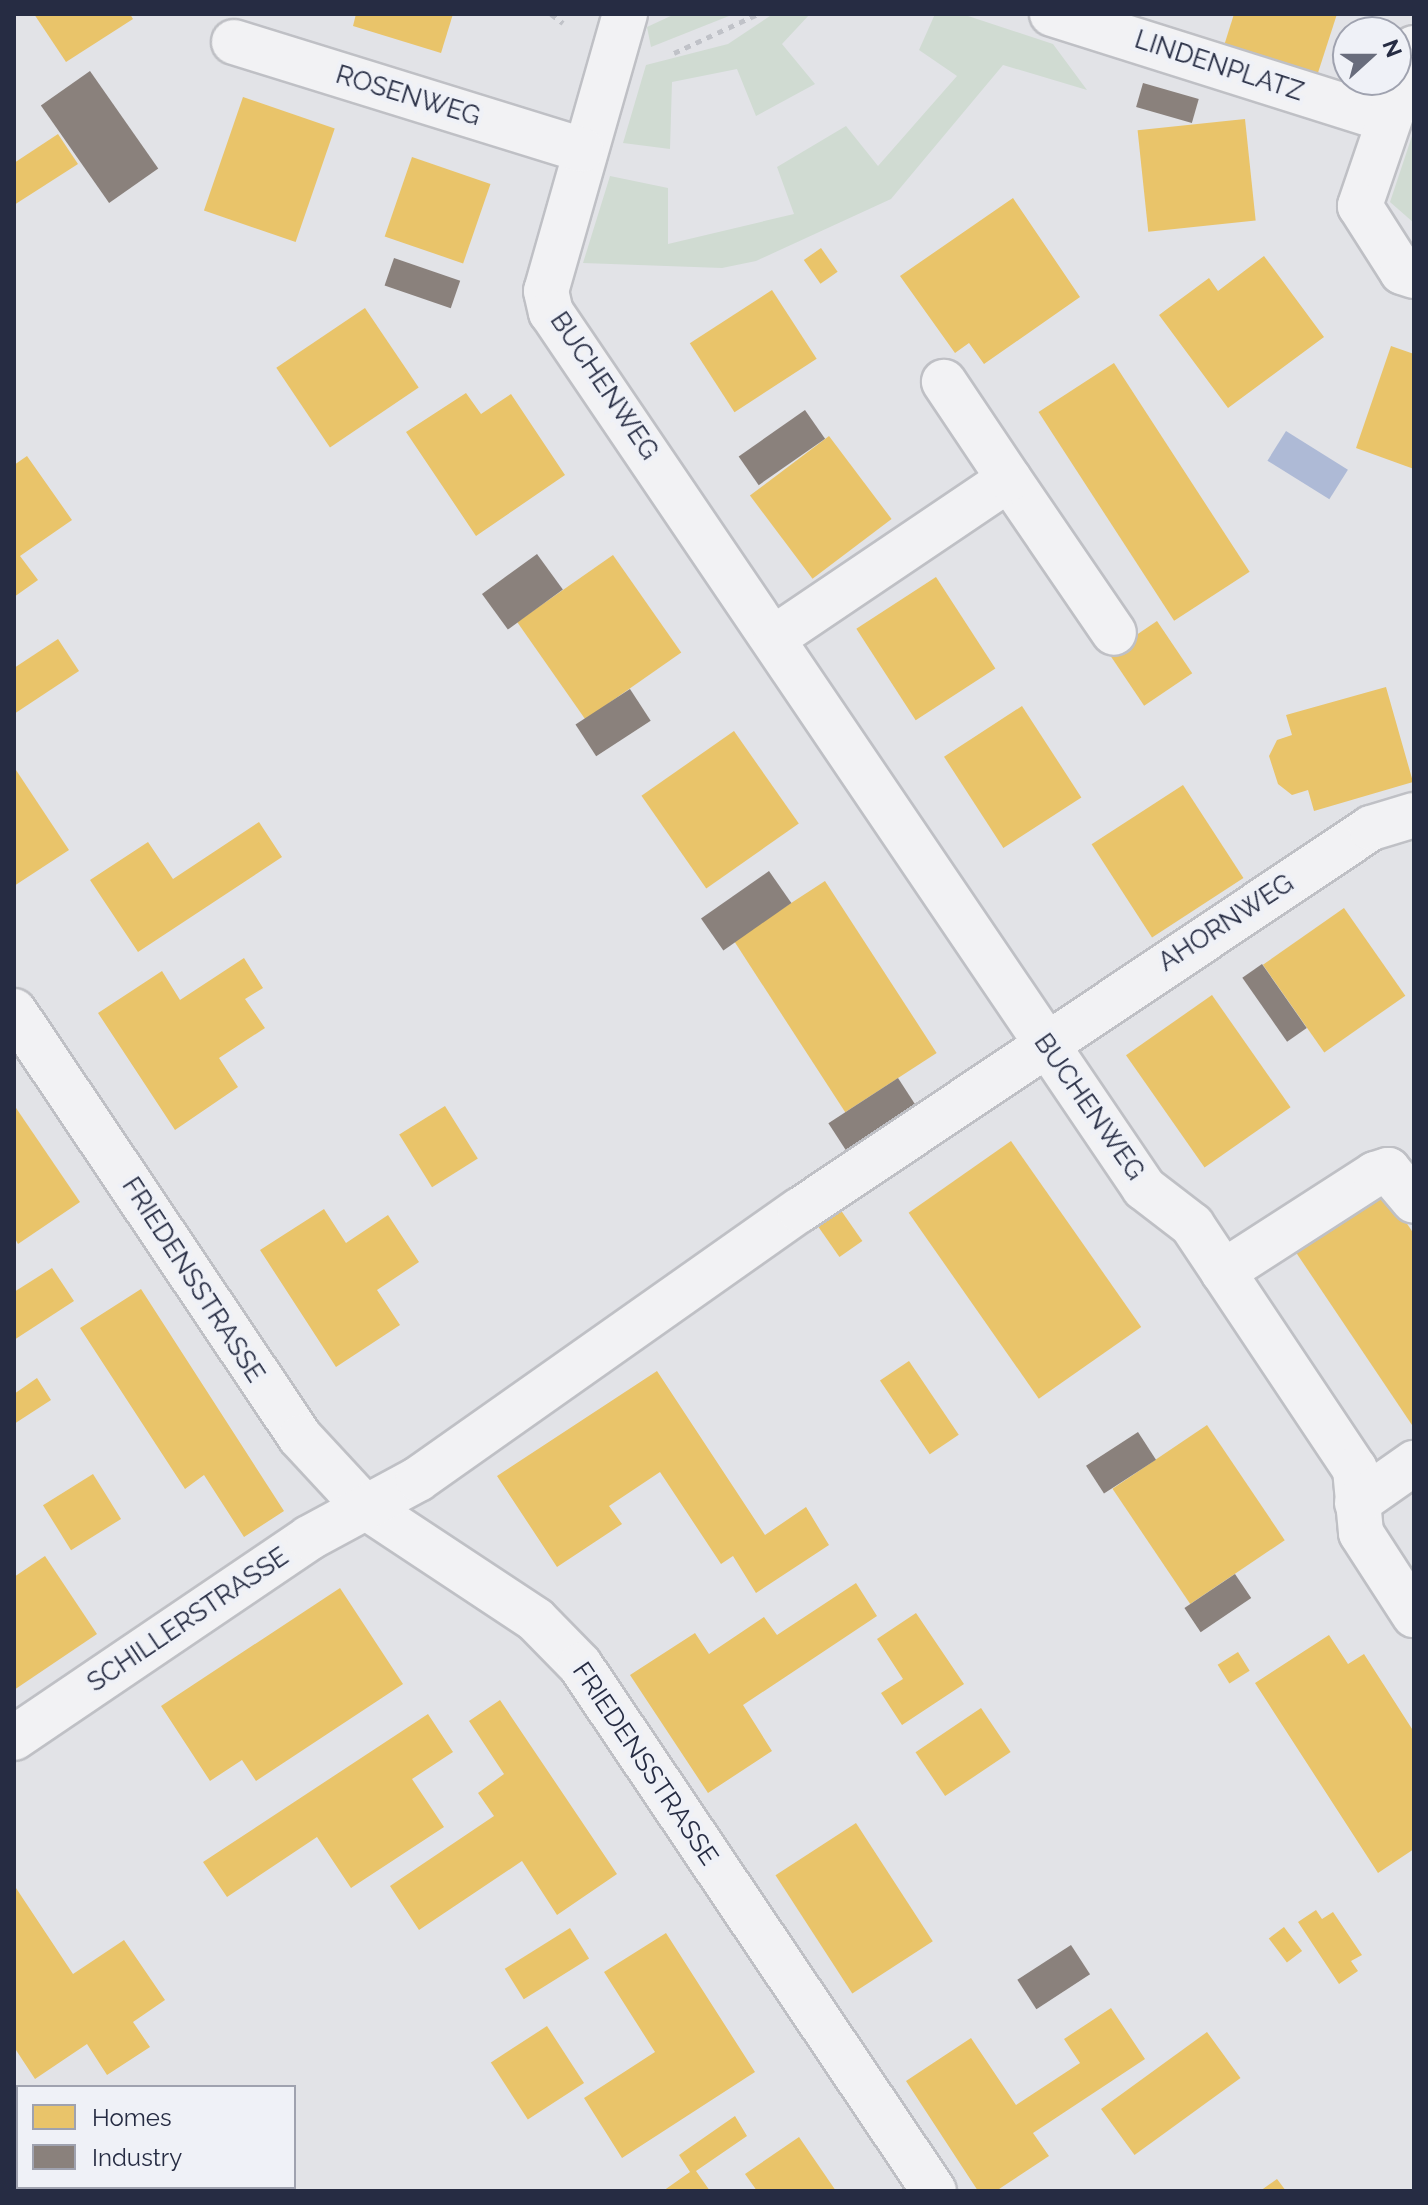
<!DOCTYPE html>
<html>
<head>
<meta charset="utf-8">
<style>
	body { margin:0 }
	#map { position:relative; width:1428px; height:2205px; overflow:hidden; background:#e2e3e7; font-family:Raleway,sans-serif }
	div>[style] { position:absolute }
	.green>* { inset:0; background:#d0dbd2 }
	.water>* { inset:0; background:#aebad6; transform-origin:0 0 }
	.homes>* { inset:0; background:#e9c46a; transform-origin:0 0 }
	.industry>* { inset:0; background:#8a817c; transform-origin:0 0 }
	.path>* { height:5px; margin-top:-2.5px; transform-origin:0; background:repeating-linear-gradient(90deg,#c0c2c8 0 6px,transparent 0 12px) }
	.roads { filter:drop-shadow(2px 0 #bfc0c5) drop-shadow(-2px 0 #bfc0c5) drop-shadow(0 2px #bfc0c5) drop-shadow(0 -2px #bfc0c5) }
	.minor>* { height:44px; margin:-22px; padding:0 22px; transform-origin:22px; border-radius:22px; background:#f2f2f4 }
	span { translate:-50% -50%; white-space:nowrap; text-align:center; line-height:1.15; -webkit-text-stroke:8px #eff1f7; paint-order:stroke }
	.street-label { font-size:26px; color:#262c43 }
	.frame { position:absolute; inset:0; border:16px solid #262c43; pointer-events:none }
	.legend { position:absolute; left:16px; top:2085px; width:280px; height:104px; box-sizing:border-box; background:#eff1f7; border:2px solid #9fa2af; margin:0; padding:10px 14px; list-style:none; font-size:24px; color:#262c43 }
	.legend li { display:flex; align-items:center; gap:16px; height:40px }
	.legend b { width:40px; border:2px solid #9fa2af }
	.north { position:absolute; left:1332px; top:16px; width:80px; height:80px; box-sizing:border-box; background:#eff1f7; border:2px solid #9fa2af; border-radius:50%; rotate:69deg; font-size:22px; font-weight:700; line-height:32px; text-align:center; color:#262c43 }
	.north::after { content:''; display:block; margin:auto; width:28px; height:36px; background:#686c7c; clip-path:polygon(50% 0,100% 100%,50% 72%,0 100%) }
</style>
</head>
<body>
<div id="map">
	<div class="green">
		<i style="clip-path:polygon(675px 14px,734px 14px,651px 47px,647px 27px)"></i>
		<i style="clip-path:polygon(773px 14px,810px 14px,782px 44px,815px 84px,756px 116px,737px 69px,672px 82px,670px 149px,623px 143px,646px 65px,728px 44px)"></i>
		<i style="clip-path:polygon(935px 14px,962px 14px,1053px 44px,1087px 90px,1003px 65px,891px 199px,756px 261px,722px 268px,583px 263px,610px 176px,668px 188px,668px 244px,794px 214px,777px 167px,846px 126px,878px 166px,957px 76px,919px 50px)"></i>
		<i style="clip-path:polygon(1414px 130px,1414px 223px,1390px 202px)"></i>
	</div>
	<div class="water">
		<i style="left:1286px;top:431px;width:73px;height:35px;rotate:32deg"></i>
	</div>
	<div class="homes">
		<i style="clip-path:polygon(34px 14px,130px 14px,133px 19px,66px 62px)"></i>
		<i style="clip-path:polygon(356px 14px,453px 14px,441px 53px,353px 26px)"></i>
		<i style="clip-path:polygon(1234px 14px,1337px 14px,1315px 82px,1222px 52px)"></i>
		<i style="left:243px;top:97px;width:97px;height:120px;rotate:19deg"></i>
		<i style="left:1245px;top:119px;width:102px;height:108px;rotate:84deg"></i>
		<i style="clip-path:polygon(58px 134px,78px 164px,14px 205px,14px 163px)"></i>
		<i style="left:412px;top:157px;width:83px;height:84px;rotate:19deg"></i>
		<i style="clip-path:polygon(1013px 198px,1080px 297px,984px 364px,969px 343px,955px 353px,900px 276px)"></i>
		<i style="left:821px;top:248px;width:29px;height:21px;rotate:55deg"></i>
		<i style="clip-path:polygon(1264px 256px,1324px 337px,1228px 408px,1159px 315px,1209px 278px,1218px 291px)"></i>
		<i style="left:772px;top:290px;width:82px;height:98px;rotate:57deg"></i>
		<i style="left:365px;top:308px;width:96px;height:107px;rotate:56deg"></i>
		<i style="clip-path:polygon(1391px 346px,1414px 354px,1414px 469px,1356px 448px)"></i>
		<i style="left:1114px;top:363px;width:249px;height:90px;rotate:57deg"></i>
		<i style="clip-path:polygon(466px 393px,481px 414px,511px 394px,565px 475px,476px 536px,406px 432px)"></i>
		<i style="left:829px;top:436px;width:104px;height:99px;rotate:53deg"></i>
		<i style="clip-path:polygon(27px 456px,72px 520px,20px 556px,38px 580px,14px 597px,14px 465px)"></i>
		<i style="left:613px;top:555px;width:119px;height:117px;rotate:55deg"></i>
		<i style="left:936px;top:577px;width:109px;height:95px;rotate:57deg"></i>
		<i style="left:1157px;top:621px;width:63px;height:58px;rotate:56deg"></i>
		<i style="clip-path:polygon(58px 639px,79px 671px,14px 714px,14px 668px)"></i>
		<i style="clip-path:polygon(1386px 687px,1413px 782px,1314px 811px,1308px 790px,1292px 795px,1278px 784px,1269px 756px,1277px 740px,1292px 735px,1286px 715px)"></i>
		<i style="left:1022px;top:706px;width:109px;height:93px;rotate:57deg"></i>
		<i style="left:734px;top:731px;width:113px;height:113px;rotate:55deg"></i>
		<i style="clip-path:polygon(14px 767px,69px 850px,14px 886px)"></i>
		<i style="left:1183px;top:785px;width:111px;height:109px;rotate:57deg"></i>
		<i style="clip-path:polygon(259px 822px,282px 857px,138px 952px,90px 880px,148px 842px,173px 879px)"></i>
		<i style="left:825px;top:881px;width:205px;height:109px;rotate:57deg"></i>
		<i style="left:1344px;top:908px;width:107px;height:99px;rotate:55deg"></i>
		<i style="clip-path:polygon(244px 958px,263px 988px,245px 999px,265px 1028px,219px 1058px,238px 1087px,175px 1130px,98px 1013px,162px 971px,180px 1000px)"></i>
		<i style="left:1212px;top:995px;width:137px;height:105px;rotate:55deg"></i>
		<i style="clip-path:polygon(14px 1105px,80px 1202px,18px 1244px,14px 1237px)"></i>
		<i style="left:445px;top:1106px;width:62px;height:54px;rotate:58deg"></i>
		<i style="left:1011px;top:1141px;width:227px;height:125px;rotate:55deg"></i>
		<i style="clip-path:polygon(1380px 1184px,1414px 1234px,1414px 1428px,1291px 1245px)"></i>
		<i style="clip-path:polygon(324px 1209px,346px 1243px,388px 1215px,419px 1262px,377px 1290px,400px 1325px,336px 1367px,260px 1250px)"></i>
		<i style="left:840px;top:1209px;width:39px;height:28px;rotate:55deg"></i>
		<i style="clip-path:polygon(52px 1268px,74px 1301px,14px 1340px,14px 1292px)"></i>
		<i style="clip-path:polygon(141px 1289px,284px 1511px,244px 1537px,204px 1475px,185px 1489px,80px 1328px)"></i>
		<i style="left:909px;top:1361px;width:89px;height:35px;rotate:56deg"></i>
		<i style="clip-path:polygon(657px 1371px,765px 1535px,806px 1507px,829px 1545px,756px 1593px,733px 1556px,721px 1564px,660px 1472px,609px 1506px,622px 1524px,557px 1567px,497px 1476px)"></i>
		<i style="clip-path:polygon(37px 1378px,51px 1400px,14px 1424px,14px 1394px)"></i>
		<i style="left:1207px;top:1425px;width:139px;height:114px;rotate:56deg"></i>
		<i style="left:93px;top:1474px;width:53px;height:59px;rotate:58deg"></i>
		<i style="clip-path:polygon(45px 1556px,97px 1634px,14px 1690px,14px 1577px)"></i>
		<i style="clip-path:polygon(856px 1583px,877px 1616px,743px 1705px,772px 1751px,708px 1793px,630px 1675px,695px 1633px,709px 1654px,764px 1617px,777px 1635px)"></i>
		<i style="clip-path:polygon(340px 1588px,403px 1684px,256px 1781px,242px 1760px,210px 1781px,161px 1706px)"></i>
		<i style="clip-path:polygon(916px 1613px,964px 1684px,902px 1725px,881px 1693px,903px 1679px,877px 1639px)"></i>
		<i style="clip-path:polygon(1329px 1635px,1348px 1664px,1364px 1654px,1414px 1732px,1414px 1849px,1378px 1873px,1255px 1683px)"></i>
		<i style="left:1238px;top:1652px;width:22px;height:24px;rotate:58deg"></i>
		<i style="clip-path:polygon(500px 1700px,617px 1874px,557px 1915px,522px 1861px,419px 1930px,390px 1886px,494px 1816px,478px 1793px,504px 1774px,469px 1721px)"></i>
		<i style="left:981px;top:1708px;width:53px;height:79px;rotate:56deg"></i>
		<i style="clip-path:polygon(428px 1714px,453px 1752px,412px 1779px,444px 1827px,351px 1888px,317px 1837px,227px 1897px,203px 1862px)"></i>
		<i style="left:856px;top:1823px;width:141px;height:96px;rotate:57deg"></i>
		<i style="clip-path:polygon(14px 1885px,73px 1974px,124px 1940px,165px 2000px,133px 2022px,150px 2047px,107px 2075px,87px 2044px,35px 2079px,14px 2047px)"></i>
		<i style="clip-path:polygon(1316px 1910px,1322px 1919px,1333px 1912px,1362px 1955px,1351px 1961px,1358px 1971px,1339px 1984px,1298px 1922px)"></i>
		<i style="left:1284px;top:1927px;width:30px;height:19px;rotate:53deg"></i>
		<i style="left:570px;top:1928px;width:36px;height:77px;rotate:58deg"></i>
		<i style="clip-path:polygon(666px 1933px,755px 2072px,622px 2158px,584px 2098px,655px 2052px,604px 1972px)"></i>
		<i style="clip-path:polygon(1111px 2008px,1145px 2059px,1033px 2133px,1049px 2156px,996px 2191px,978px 2191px,906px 2081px,971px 2038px,1016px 2105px,1080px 2063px,1064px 2039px)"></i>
		<i style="left:547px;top:2026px;width:68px;height:67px;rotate:57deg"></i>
		<i style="left:1207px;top:2032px;width:57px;height:131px;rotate:54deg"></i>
		<i style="clip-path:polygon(735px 2116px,747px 2136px,696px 2171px,710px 2191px,663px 2191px,690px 2172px,679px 2155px)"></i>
		<i style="clip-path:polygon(799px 2137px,836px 2191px,757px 2191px,745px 2174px)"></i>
		<i style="clip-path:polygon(1277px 2179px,1286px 2191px,1260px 2191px)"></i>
	</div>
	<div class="industry">
		<i style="left:90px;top:71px;width:119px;height:60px;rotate:55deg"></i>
		<i style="left:1143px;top:83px;width:58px;height:25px;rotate:16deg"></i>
		<i style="left:394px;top:258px;width:70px;height:29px;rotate:19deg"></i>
		<i style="left:805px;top:410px;width:35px;height:81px;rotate:55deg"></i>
		<i style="left:537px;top:554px;width:44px;height:68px;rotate:54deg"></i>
		<i style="left:630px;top:689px;width:38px;height:65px;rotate:57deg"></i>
		<i style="left:769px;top:871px;width:39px;height:83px;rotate:55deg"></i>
		<i style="left:1262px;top:964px;width:78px;height:24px;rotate:55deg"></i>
		<i style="left:898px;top:1078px;width:37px;height:83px;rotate:57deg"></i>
		<i style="left:1138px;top:1432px;width:33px;height:62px;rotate:57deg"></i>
		<i style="left:1235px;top:1574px;width:29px;height:61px;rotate:56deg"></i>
		<i style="left:1071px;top:1945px;width:35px;height:64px;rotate:57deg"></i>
	</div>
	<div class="path">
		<i style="left:551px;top:14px;width:15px;rotate:37deg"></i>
		<i style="left:674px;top:53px;width:93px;rotate:-24.9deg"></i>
	</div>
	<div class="roads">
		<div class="minor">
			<i style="left:625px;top:14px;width:288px;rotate:105.9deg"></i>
			<i style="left:546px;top:291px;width:22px;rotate:77deg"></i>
			<i style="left:551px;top:312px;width:1058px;rotate:55.9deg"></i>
			<i style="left:1144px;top:1188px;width:61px;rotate:37.6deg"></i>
			<i style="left:1192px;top:1225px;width:293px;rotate:56.3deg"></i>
			<i style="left:1355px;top:1469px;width:64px;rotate:84.6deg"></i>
			<i style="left:1361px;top:1533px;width:98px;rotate:57.1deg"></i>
			<i style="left:1052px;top:14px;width:349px;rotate:17.5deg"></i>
			<i style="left:234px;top:42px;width:364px;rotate:17.2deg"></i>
			<i style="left:1414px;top:48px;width:167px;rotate:108.9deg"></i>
			<i style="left:1360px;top:206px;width:78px;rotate:57.5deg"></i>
			<i style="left:1402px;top:272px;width:13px;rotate:18deg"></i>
			<i style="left:1009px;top:479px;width:186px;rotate:55.7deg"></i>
			<i style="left:775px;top:637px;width:282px;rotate:-34deg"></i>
			<i style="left:1009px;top:479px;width:117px;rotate:-123.8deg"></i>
			<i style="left:14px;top:1011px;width:513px;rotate:56.12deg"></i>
			<i style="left:300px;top:1437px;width:94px;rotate:47.2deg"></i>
			<i style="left:364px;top:1506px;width:206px;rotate:33.5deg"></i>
			<i style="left:536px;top:1620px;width:63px;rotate:45.6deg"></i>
			<i style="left:580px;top:1665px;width:634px;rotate:56.06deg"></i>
			<i style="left:1223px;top:1272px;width:181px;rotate:-32.8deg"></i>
			<i style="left:1375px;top:1174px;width:14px;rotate:-17deg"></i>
			<i style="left:1388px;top:1170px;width:40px;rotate:50deg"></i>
			<i style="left:1357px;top:1503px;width:70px;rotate:-35.1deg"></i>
			<i style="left:14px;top:1738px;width:356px;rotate:-34.1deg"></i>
			<i style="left:309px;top:1538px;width:124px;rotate:-28.4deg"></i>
			<i style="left:418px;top:1479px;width:467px;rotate:-35.2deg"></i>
			<i style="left:800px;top:1210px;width:687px;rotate:-33.78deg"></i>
			<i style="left:1371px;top:828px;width:45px;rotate:-16.8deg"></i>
		</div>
	</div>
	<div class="street-label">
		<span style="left:1219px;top:66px;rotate:18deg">LINDENPLATZ</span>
		<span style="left:408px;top:96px;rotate:17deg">ROSENWEG</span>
		<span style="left:604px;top:386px;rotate:56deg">BUCHENWEG</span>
		<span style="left:1226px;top:923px;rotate:-33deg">AHORNWEG</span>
		<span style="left:1089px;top:1107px;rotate:55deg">BUCHENWEG</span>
		<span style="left:193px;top:1280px;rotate:57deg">FRIEDENSSTRASSE</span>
		<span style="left:188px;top:1620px;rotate:-34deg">SCHILLERSTRASSE</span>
		<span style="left:645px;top:1764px;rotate:56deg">FRIEDENSSTRASSE</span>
	</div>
	<div class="frame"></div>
	<ul class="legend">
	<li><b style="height:22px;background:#e9c46a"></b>Homes</li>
	<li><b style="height:22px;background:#8a817c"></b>Industry</li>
	</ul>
	<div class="north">N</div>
</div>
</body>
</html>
